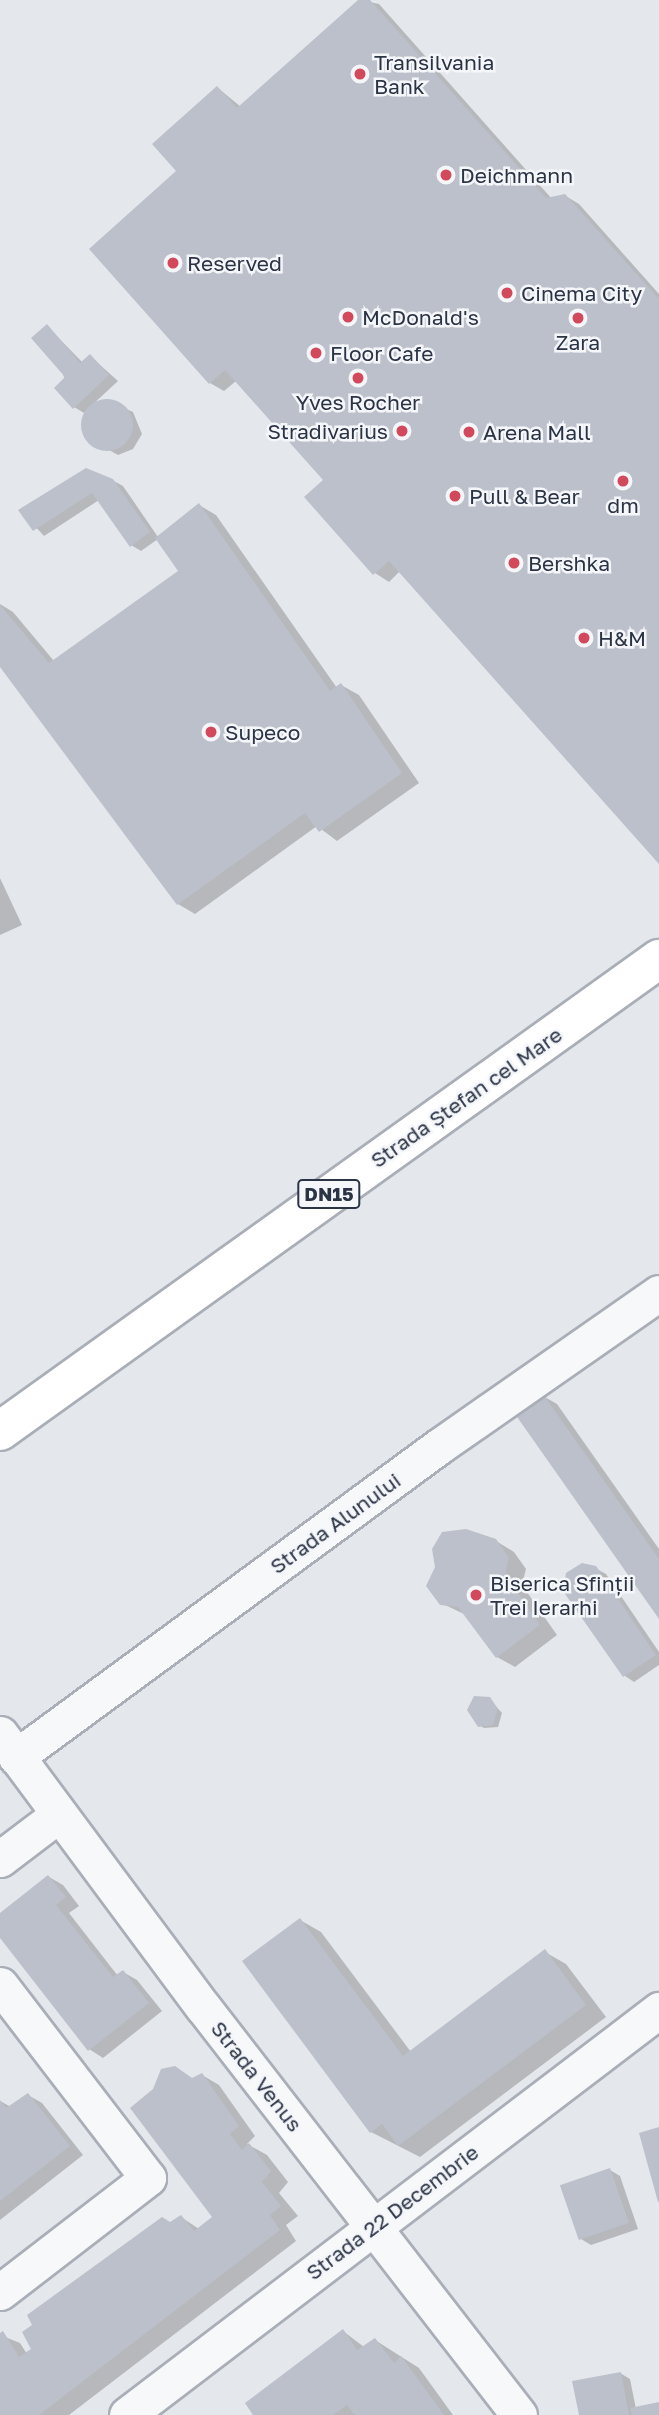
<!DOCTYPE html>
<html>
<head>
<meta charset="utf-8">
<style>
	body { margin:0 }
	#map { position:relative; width:659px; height:2415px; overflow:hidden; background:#e4e7ec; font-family:"Golos Text",sans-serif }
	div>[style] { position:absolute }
	.shadow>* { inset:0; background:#0003 }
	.building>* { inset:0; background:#bbc0ca; transform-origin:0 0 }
	.round { border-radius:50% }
	.roads { filter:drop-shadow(2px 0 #a9aeb7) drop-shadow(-2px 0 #a9aeb7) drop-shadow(0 2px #a9aeb7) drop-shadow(0 -2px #a9aeb7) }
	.minor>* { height:35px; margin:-17.5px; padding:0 17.5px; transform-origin:17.5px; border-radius:17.5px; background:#f7f8fa }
	.primary>* { height:38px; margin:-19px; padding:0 19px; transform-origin:19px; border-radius:19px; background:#fff }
	.dots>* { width:19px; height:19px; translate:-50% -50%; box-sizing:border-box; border:4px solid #f4f6f9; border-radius:50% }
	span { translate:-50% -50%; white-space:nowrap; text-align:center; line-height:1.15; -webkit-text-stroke:5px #f4f6f9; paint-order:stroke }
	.shield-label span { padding:2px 5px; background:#f4f6f9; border:2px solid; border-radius:5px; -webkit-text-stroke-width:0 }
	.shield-label { font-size:19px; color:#2b3445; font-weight:700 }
	.poi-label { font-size:21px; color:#2b3445 }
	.left { translate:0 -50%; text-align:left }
	.right { translate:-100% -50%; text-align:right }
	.street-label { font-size:21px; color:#2b3445 }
</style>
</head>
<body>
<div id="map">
	<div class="shadow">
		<i style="clip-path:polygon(360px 0,379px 4px,552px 199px,564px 195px,579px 204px,659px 294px,659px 861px,400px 571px,389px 582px,375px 573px,325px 480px,236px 381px,224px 391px,210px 383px,178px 171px,218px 88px,241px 107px)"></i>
		<i style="clip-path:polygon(47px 326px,83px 363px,90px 356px,118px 381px,90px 407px,106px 400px,133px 412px,142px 434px,133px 449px,118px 455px,87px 438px,83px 426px,89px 408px,84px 413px,74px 407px)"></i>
		<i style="clip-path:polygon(112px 480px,123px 486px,158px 537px,199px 505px,216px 515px,337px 688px,341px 685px,359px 695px,419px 783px,337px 841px,317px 826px,195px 914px,178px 904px,0 664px,0 604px,13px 612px,54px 661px,181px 571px,158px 539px,141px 551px,131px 545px,99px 500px,44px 536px,20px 510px)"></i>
		<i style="clip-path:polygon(0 878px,22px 925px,0 935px)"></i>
		<i style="clip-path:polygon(543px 1396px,557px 1404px,659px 1549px,659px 1616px)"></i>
		<i style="clip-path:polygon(496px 1541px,514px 1552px,526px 1569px,522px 1585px,557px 1635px,515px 1667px,497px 1657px,466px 1615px,441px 1603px,437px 1568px)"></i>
		<i style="clip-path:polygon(595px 1568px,606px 1574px,659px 1652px,659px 1665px,634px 1682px,625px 1676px,565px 1590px)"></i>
		<i style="clip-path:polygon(489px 1699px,502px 1713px,498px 1727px,484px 1728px,479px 1725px)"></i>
		<i style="clip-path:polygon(49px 1877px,63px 1885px,79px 1906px,69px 1913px,118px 1976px,123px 1972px,137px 1980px,162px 2011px,103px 2058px,89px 2049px,0 1935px,0 1915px)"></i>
		<i style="clip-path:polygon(300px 1920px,321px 1932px,411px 2052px,545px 1952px,566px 1964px,606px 2017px,420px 2157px,371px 2132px)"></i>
		<i style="clip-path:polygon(202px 2075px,219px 2085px,255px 2136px,247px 2144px,267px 2155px,288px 2182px,279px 2193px,298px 2216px,286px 2225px,296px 2241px,69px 2415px,0 2415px,0 2335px,20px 2343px,27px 2354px,171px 2224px,181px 2217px,199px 2229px,215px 2217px,193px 2079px)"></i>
		<i style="clip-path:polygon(28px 2095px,42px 2103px,83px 2155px,0 2220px,0 2101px,11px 2107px)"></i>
		<i style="clip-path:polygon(610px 2170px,620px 2176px,638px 2229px,591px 2245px,581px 2239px)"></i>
		<i style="clip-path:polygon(343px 2331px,364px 2347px,375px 2340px,419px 2368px,453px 2415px,256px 2415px)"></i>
		<i style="clip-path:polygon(620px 2373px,630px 2379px,636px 2409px,659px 2404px,659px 2415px,580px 2415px)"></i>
	</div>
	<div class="building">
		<i style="clip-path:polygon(358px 0,370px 0,546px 198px,565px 194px,659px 299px,659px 864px,389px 561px,373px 575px,304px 497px,323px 480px,225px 370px,209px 384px,89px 249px,176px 171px,152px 144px,217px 86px,237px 108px)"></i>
		<i style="clip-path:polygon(47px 324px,80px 363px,90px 354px,109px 375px,73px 409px,54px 388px,65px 377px,31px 338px)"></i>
		<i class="round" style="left:81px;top:399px;width:52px;height:52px"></i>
		<i style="clip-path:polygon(86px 468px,113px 479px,150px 532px,130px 547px,92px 493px,33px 531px,18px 510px)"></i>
		<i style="clip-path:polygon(199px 503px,330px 691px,341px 683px,402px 773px,319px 832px,305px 813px,177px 905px,0 667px,0 605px,49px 663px,178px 571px,155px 538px)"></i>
		<i style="clip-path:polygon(543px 1394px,659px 1559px,659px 1619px,515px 1414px)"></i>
		<i style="clip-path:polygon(466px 1529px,496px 1539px,509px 1558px,505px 1574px,540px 1625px,496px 1658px,458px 1607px,440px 1605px,426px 1586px,435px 1567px,432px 1549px,442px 1532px)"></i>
		<i style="clip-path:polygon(582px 1563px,596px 1566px,656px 1655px,623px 1677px,563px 1591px,566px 1573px)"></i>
		<i style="clip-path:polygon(474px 1696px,490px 1697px,498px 1709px,493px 1725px,478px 1727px,467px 1710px)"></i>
		<i style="clip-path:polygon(48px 1875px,66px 1897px,56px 1905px,113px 1977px,123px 1970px,149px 2003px,88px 2051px,0 1938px,0 1913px)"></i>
		<i style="clip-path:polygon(300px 1918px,403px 2056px,545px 1949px,586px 2005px,398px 2146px,382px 2124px,370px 2133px,242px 1961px)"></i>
		<i style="clip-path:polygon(175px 2066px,192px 2078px,202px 2073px,239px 2126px,230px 2134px,242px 2150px,249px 2143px,271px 2171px,262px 2182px,281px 2206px,270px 2215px,280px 2230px,39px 2415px,0 2415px,0 2333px,3px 2331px,19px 2357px,31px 2349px,22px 2332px,32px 2325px,27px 2315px,162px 2217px,170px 2222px,181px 2215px,194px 2231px,212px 2217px,130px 2108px,153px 2089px,161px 2069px)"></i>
		<i style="clip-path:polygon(28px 2093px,70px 2146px,0 2201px,0 2100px,6px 2108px)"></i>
		<i style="clip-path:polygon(659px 2127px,659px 2202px,658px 2202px,639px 2133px)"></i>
		<i style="left:610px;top:2168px;width:58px;height:53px;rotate:71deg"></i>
		<i style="clip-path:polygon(343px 2329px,357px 2350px,375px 2338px,394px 2363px,401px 2356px,444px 2415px,355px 2415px,347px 2405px,333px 2415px,253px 2415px,245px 2403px)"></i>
		<i style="clip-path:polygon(621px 2372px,629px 2415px,579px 2415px,572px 2381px)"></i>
		<i style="clip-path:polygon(659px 2402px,659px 2415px,632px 2415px,630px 2408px)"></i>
	</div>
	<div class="roads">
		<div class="minor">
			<i style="left:0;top:1734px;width:340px;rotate:53.4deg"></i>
			<i style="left:203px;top:2007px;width:516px;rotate:52.24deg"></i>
			<i style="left:16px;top:1757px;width:524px;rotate:-36.3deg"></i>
			<i style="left:438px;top:1447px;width:269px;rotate:-34.9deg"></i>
			<i style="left:0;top:1859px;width:73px;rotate:-37.2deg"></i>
			<i style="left:0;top:1985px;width:243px;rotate:52.5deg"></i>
			<i style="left:148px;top:2178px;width:187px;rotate:142.4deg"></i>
			<i style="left:127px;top:2415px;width:669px;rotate:-37.28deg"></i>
		</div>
		<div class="primary">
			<i style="left:0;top:1431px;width:811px;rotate:-35.61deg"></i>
		</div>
	</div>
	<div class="dots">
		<i style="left:360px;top:74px;background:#d1495b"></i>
		<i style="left:446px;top:175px;background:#d1495b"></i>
		<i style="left:173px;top:263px;background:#d1495b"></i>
		<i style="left:507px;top:293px;background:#d1495b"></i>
		<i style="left:348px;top:317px;background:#d1495b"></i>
		<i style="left:578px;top:318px;background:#d1495b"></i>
		<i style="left:316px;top:353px;background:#d1495b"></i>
		<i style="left:358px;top:378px;background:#d1495b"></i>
		<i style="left:402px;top:431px;background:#d1495b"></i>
		<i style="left:469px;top:432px;background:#d1495b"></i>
		<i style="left:623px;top:481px;background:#d1495b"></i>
		<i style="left:455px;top:496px;background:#d1495b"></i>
		<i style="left:514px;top:563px;background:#d1495b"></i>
		<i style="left:584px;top:638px;background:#d1495b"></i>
		<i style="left:211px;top:732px;background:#d1495b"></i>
		<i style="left:476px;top:1595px;background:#d1495b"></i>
	</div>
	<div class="shield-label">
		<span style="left:329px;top:1194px">DN15</span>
	</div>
	<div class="poi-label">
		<span class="left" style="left:374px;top:74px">Transilvania<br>Bank</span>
		<span class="left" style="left:460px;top:175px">Deichmann</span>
		<span class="left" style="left:187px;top:263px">Reserved</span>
		<span class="left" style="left:521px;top:293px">Cinema City</span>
		<span class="left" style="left:362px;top:317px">McDonald's</span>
		<span style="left:578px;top:342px">Zara</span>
		<span class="left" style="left:330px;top:353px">Floor Cafe</span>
		<span style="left:358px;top:402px">Yves Rocher</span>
		<span class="right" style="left:388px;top:431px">Stradivarius</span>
		<span class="left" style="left:483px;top:432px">Arena Mall</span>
		<span class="left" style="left:469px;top:496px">Pull &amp; Bear</span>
		<span style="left:623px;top:505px">dm</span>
		<span class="left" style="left:528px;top:563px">Bershka</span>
		<span class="left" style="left:598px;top:638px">H&amp;M</span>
		<span class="left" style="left:225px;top:732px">Supeco</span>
		<span class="left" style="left:490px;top:1595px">Biserica Sfinții<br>Trei Ierarhi</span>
	</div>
	<div class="street-label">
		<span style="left:466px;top:1097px;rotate:-35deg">Strada Ștefan cel Mare</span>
		<span style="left:335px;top:1523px;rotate:-36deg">Strada Alunului</span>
		<span style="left:257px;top:2076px;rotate:52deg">Strada Venus</span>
		<span style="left:392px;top:2212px;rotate:-37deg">Strada 22 Decembrie</span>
	</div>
</div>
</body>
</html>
